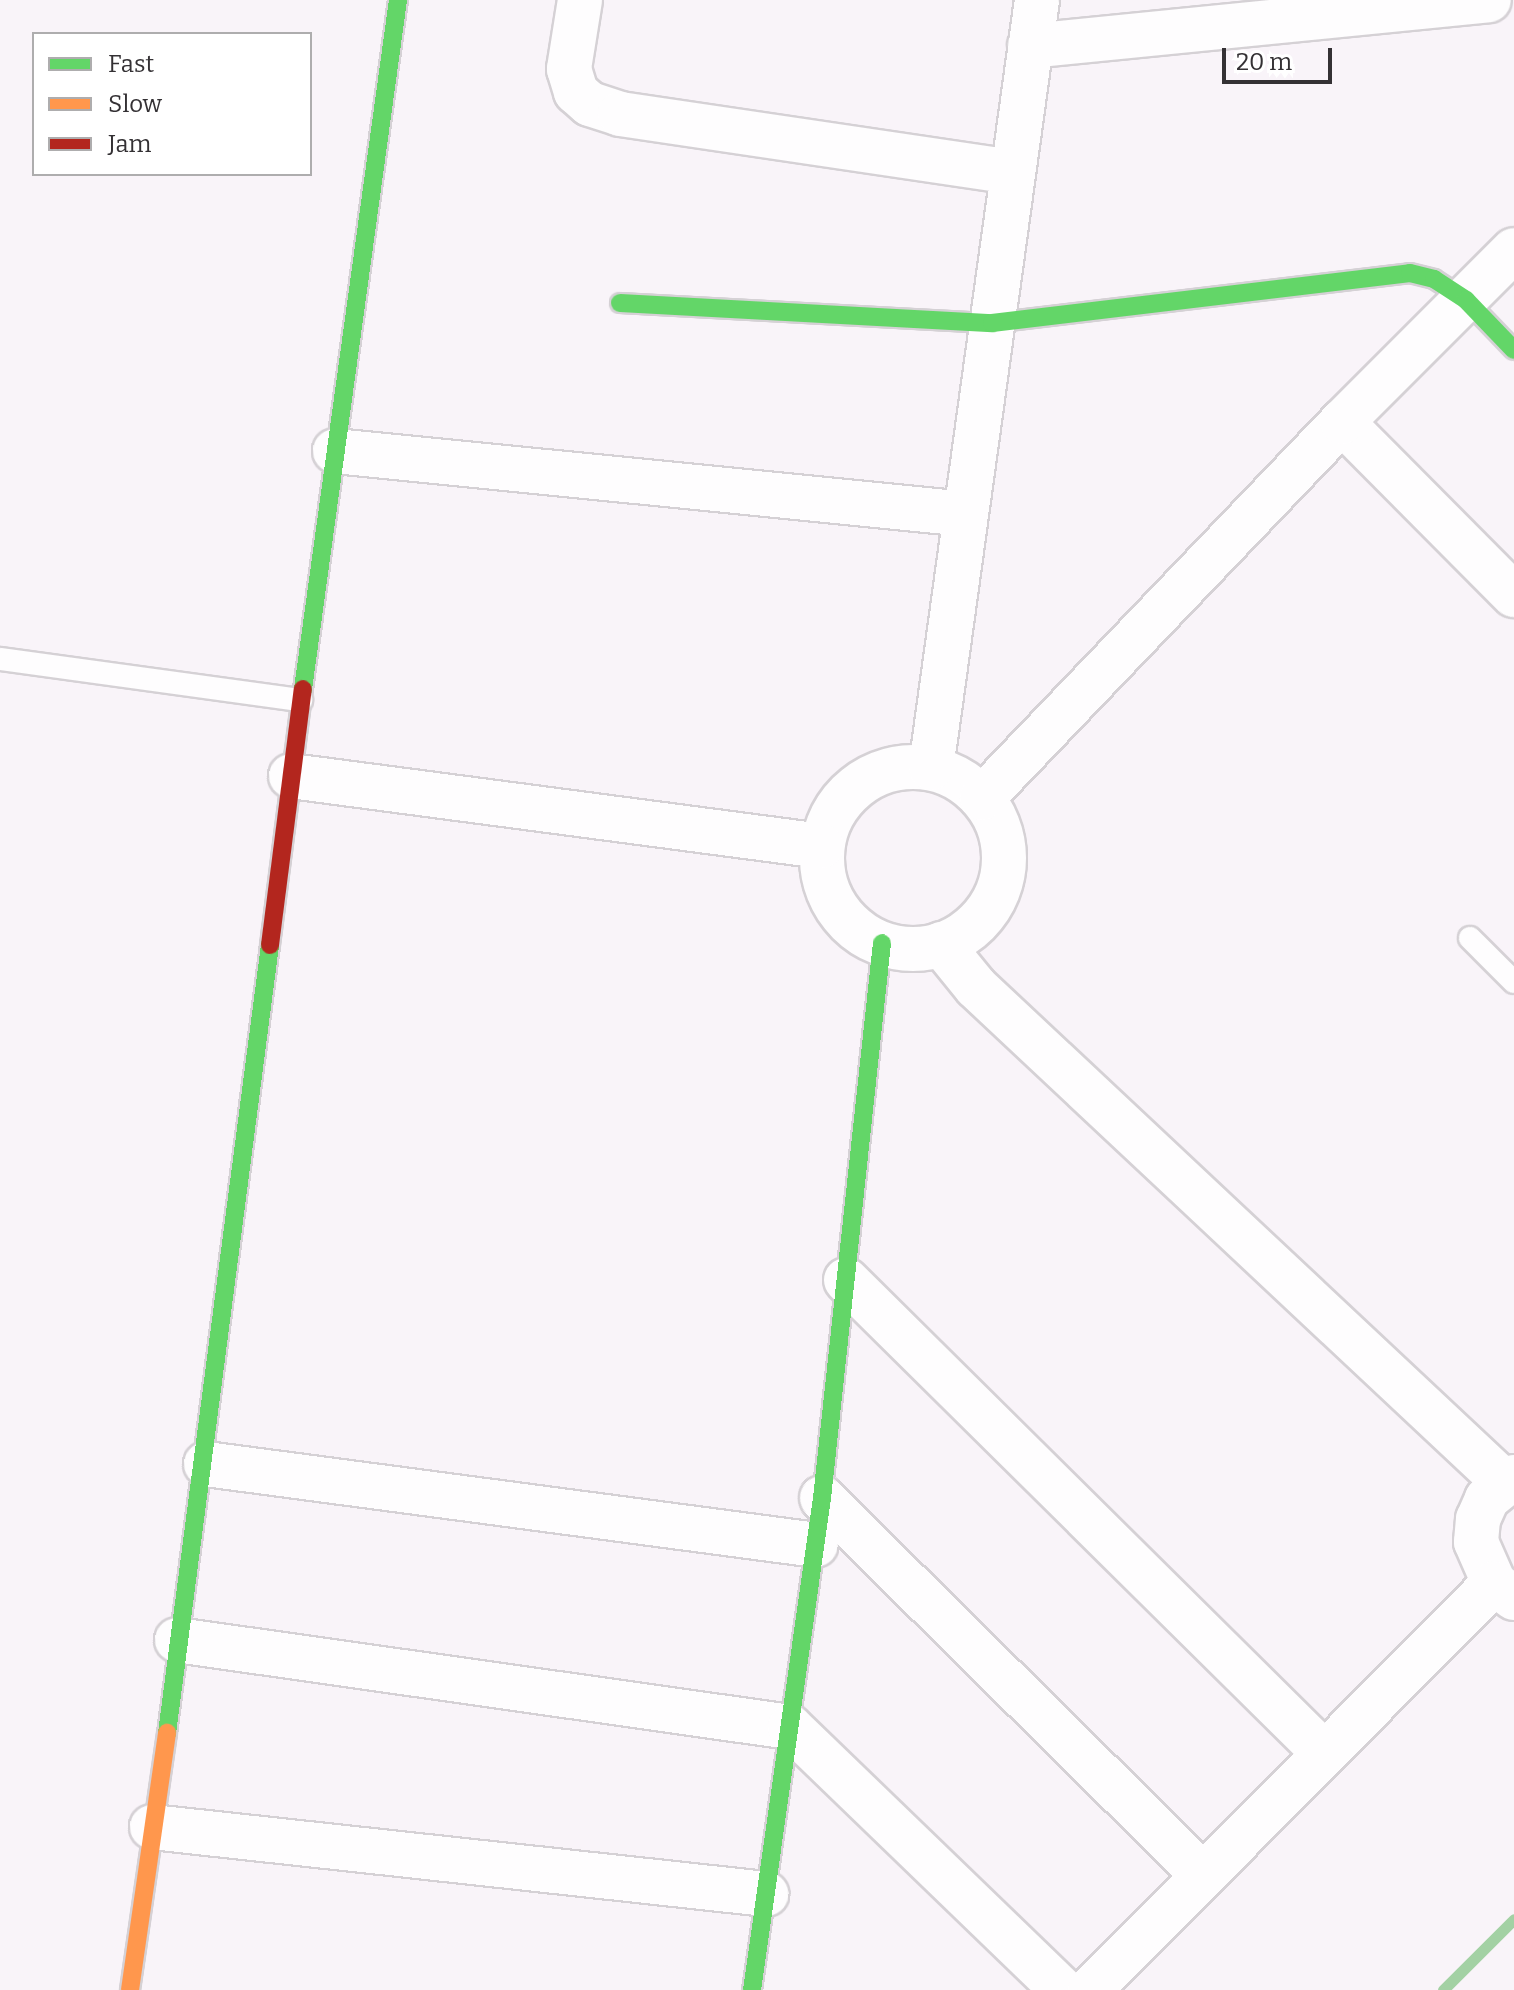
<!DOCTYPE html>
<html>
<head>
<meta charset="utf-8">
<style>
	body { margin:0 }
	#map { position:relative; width:1514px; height:1990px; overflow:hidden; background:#f9f4f9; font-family:Bitter,serif }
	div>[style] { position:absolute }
	.stream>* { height:11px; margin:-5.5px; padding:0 5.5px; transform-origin:5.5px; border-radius:5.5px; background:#a3d1a4 }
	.roads { filter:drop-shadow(2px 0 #d5d1d5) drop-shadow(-2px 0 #d5d1d5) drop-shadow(0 2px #d5d1d5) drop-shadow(0 -2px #d5d1d5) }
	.lane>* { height:22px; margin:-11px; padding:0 11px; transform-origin:11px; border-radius:11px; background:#fefdfe }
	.street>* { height:44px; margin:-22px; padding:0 22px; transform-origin:22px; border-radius:22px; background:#fefdfe }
	.street>.ring { margin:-22px; padding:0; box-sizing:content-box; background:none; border:44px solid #fefdfe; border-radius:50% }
	.fast>* { height:18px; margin:-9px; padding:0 9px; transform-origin:9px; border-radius:9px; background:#63d668 }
	.slow>* { height:18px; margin:-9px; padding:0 9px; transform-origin:9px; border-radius:9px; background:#ff974d }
	.jam>* { height:18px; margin:-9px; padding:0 9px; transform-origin:9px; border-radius:9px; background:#b3261e }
	span { translate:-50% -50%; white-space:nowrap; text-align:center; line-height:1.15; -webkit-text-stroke:8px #fff; paint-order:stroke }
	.legend { position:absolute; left:32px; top:32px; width:280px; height:144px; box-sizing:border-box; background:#fff; border:2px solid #aeadae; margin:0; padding:10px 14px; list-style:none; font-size:24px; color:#343134 }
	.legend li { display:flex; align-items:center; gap:16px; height:40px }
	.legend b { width:40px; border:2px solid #aeadae }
	.scale { position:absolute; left:1222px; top:48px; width:110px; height:36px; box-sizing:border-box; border:4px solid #343134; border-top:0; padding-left:10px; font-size:24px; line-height:28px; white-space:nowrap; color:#343134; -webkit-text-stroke:6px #fff; paint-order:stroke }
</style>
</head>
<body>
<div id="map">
	<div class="stream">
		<i style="left:1443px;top:1990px;width:100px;rotate:-45deg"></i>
	</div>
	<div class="roads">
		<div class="lane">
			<i style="left:0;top:659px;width:304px;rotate:7.8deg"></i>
			<i style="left:1470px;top:938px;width:62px;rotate:45deg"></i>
		</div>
		<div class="street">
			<i style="left:580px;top:0;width:70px;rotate:99.1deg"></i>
			<i style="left:569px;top:69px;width:24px;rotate:73deg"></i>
			<i style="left:576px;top:92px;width:18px;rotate:41deg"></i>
			<i style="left:590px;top:104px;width:32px;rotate:18deg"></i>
			<i style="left:620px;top:114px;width:397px;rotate:8.4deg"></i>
			<i style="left:1030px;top:46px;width:461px;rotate:-5.7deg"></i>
			<i style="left:1342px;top:422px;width:244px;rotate:45.2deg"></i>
			<i style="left:335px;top:451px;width:634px;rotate:5.7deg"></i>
			<i class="ring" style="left:822px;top:767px;width:138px;height:138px"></i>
			<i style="left:931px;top:768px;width:775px;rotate:-82.14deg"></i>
			<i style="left:291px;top:776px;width:535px;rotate:7.52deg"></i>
			<i style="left:982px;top:798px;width:521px;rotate:-46.25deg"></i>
			<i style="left:1342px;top:422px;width:243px;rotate:-45deg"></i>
			<i style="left:941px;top:944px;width:55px;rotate:50.9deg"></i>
			<i style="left:976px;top:987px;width:724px;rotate:43.15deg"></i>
			<i style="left:846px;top:1280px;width:672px;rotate:44.7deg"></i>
			<i style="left:206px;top:1464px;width:615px;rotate:7.56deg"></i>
			<i style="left:1514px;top:1477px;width:35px;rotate:141deg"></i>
			<i style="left:1487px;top:1499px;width:22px;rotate:114deg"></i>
			<i style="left:1478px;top:1519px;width:23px;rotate:95deg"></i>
			<i style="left:1476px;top:1542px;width:45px;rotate:66.3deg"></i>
			<i style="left:1494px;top:1583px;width:25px;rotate:37deg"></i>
			<i style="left:822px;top:1498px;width:537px;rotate:44.7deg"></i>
			<i style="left:177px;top:1640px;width:619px;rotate:8.08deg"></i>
			<i style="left:790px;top:1727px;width:378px;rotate:44deg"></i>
			<i style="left:152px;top:1827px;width:618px;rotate:6.23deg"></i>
			<i style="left:1090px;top:1990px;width:573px;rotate:-45.21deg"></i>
		</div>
		<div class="fast">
			<i style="left:620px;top:303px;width:373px;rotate:3.1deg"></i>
			<i style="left:992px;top:323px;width:421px;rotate:-6.8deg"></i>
			<i style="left:1410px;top:273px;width:25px;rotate:14deg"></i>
			<i style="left:1434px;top:279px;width:38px;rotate:33deg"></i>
			<i style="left:1466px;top:300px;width:69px;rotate:46.2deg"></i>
			<i style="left:303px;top:689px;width:696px;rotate:-82.15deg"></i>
			<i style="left:167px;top:1733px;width:795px;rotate:-82.55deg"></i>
			<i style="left:752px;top:1990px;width:497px;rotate:-81.9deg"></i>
			<i style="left:822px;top:1498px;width:558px;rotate:-83.83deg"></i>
		</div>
		<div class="slow">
			<i style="left:130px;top:1990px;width:260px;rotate:-81.8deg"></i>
		</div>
		<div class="jam">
			<i style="left:270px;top:945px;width:258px;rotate:-82.7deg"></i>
		</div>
	</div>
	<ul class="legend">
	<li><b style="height:10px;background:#63d668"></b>Fast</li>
	<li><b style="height:10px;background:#ff974d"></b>Slow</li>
	<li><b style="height:10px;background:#b3261e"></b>Jam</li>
	</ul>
	<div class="scale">20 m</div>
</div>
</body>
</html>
